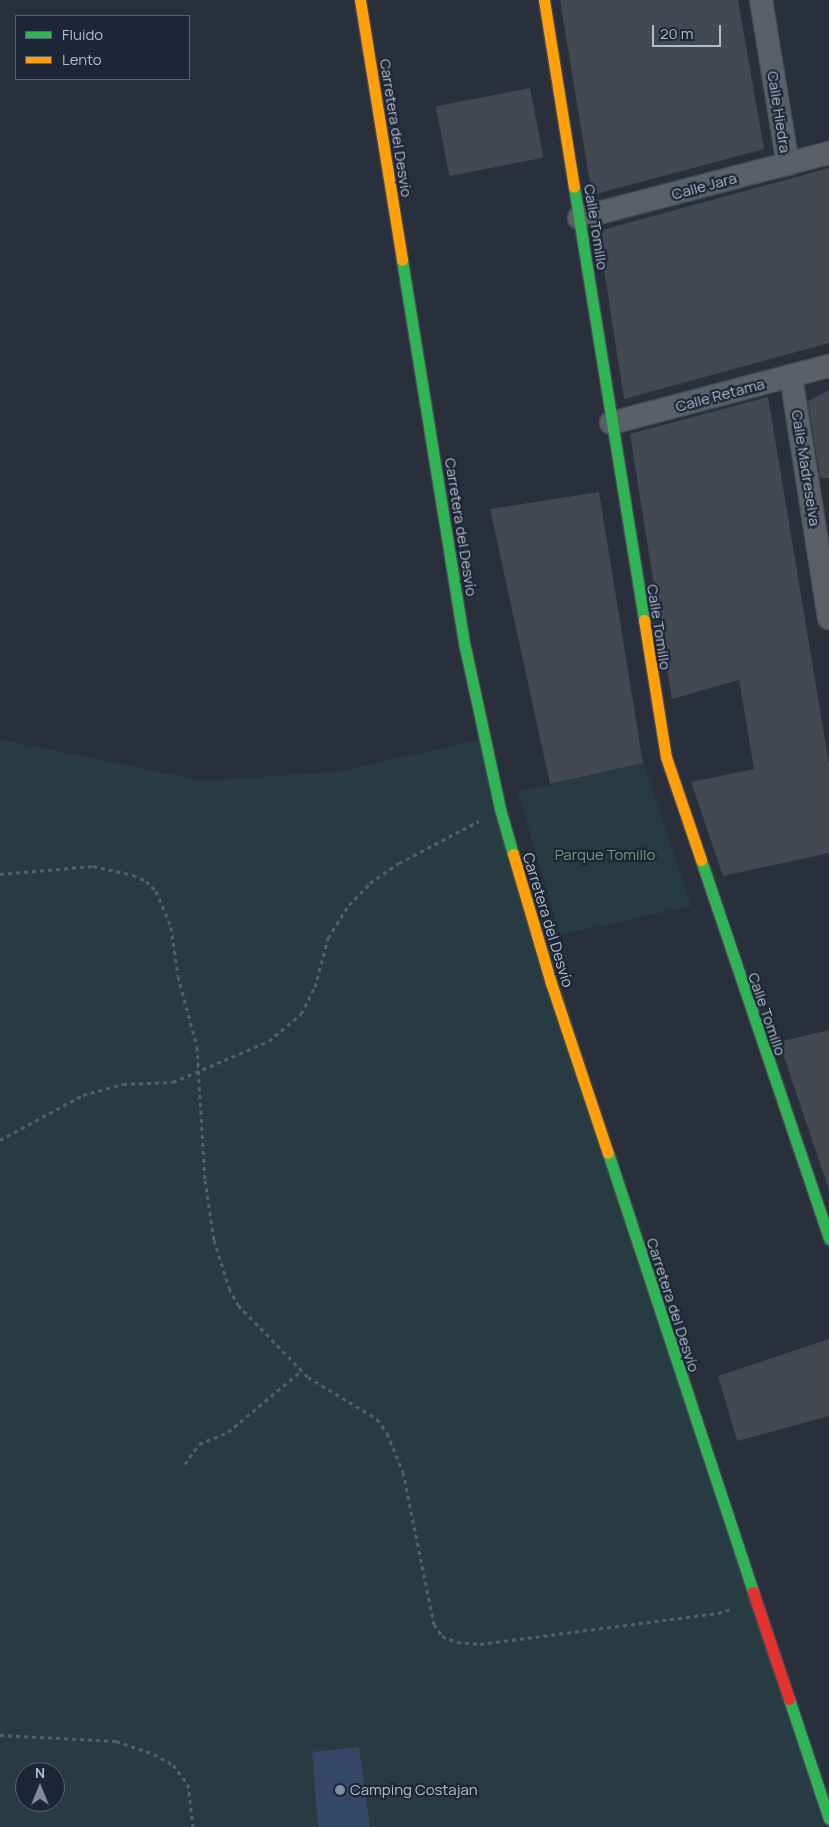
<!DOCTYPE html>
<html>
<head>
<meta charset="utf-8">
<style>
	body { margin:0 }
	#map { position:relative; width:829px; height:1827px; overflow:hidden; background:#2a303b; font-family:Manrope,sans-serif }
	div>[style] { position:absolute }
	.green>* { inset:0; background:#263c42 }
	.water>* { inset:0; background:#344766 }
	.building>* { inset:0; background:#434852; transform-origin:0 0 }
	.path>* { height:3px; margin-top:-1.5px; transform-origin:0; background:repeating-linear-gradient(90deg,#585e65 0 4px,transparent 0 8px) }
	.roads { filter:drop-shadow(1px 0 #464b53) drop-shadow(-1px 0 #464b53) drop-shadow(0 1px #464b53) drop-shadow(0 -1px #464b53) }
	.street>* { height:22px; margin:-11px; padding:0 11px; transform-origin:11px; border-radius:11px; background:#5a5f68 }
	.fast>* { height:11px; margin:-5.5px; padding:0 5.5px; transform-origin:5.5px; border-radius:5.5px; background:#30b455 }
	.slow>* { height:11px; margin:-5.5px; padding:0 5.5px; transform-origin:5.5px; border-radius:5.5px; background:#ff9f0a }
	.jam>* { height:11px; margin:-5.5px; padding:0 5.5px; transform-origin:5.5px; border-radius:5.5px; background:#e5322d }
	.dots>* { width:14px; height:14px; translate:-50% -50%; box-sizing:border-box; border:2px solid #1c2637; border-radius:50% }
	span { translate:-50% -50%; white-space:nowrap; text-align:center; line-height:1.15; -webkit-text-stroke:4.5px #1c2637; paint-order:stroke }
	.street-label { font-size:15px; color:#b4bccc }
	.park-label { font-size:15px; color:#689f77 }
	.poi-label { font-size:15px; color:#b4bccc }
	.left { translate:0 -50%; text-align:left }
	.legend { position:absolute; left:15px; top:15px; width:175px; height:65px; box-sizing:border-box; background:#1c2637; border:1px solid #596273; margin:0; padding:6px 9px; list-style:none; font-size:15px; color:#b4bccc }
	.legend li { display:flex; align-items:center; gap:10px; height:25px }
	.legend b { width:25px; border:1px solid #596273 }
	.north { position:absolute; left:15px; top:1762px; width:50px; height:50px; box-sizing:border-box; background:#1c2637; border:1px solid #596273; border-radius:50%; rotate:0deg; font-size:14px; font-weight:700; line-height:20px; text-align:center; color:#b4bccc }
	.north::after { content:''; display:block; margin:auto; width:18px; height:22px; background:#848b99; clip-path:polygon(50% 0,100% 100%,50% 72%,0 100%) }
	.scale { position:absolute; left:652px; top:25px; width:69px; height:22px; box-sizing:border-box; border:2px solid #b4bccc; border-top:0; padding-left:6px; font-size:15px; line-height:18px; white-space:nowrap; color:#b4bccc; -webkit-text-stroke:4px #1c2637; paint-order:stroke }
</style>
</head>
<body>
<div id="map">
	<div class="green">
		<i style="clip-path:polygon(evenodd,0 739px,202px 781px,336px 772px,484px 739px,824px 1827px,0 1827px,0 739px,25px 1772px,55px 1772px,55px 1802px,25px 1802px,25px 1772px)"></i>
		<i style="clip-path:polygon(643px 763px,691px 906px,560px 935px,518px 792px)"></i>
	</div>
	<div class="water">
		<i style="clip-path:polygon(359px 1747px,370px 1827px,318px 1827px,312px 1752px)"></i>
	</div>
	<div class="building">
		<i style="clip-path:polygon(560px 0,738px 0,764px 149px,592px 195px)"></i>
		<i style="left:530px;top:88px;width:71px;height:96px;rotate:79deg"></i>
		<i style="clip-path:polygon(829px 168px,829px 343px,624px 399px,598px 231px)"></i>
		<i style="clip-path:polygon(829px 390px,829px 478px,820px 478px,808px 401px)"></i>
		<i style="clip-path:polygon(768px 397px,829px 764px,829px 853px,723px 876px,691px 782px,754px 769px,739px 680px,672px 699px,630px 434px)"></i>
		<i style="clip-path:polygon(599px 492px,643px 763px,550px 784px,490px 509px)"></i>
		<i style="clip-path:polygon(829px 1030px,829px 1190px,779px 1042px)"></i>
		<i style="clip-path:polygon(829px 1339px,829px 1416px,737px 1441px,718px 1376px)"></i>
	</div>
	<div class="path">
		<i style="left:0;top:874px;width:93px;rotate:-4.9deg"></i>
		<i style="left:93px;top:866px;width:41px;rotate:12.7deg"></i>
		<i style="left:133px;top:875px;width:14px;rotate:25deg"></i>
		<i style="left:146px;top:881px;width:14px;rotate:45deg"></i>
		<i style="left:156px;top:891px;width:39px;rotate:67deg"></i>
		<i style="left:171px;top:927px;width:49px;rotate:81.9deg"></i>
		<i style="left:178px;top:976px;width:73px;rotate:75deg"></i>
		<i style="left:197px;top:1047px;width:133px;rotate:86.6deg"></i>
		<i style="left:205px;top:1180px;width:61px;rotate:81.5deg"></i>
		<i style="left:214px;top:1240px;width:50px;rotate:72.6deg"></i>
		<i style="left:229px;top:1288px;width:19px;rotate:62deg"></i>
		<i style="left:238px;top:1305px;width:100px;rotate:45.8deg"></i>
		<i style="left:308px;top:1377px;width:81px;rotate:31.3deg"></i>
		<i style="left:377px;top:1419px;width:17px;rotate:54deg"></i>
		<i style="left:387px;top:1433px;width:42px;rotate:67.7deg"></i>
		<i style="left:403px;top:1472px;width:155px;rotate:78.5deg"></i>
		<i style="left:434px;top:1624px;width:14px;rotate:56deg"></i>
		<i style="left:442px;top:1636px;width:16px;rotate:22deg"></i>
		<i style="left:457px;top:1642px;width:23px;rotate:5deg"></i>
		<i style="left:480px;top:1644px;width:240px;rotate:-7.4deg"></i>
		<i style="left:718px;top:1613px;width:16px;rotate:-18deg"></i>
		<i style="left:0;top:1140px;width:94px;rotate:-28.5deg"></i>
		<i style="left:83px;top:1095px;width:41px;rotate:-15.4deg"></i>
		<i style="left:123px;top:1084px;width:50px;rotate:-2.3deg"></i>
		<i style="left:173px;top:1082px;width:104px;rotate:-23.1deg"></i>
		<i style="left:269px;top:1041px;width:42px;rotate:-40.2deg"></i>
		<i style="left:301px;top:1014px;width:30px;rotate:-63deg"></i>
		<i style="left:315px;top:987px;width:51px;rotate:-75.1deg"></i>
		<i style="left:328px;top:938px;width:39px;rotate:-58deg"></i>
		<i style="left:349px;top:905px;width:30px;rotate:-46deg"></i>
		<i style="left:370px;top:883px;width:35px;rotate:-35deg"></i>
		<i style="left:399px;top:863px;width:90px;rotate:-27.7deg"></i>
		<i style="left:185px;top:1464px;width:24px;rotate:-55deg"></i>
		<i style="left:199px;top:1444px;width:31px;rotate:-22deg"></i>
		<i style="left:228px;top:1432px;width:95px;rotate:-39.9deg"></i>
		<i style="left:0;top:1735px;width:116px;rotate:3deg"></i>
		<i style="left:116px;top:1741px;width:40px;rotate:18.9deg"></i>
		<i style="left:154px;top:1754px;width:22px;rotate:30deg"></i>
		<i style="left:173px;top:1765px;width:24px;rotate:52deg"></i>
		<i style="left:188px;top:1784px;width:43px;rotate:83.4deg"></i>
	</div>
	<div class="roads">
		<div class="street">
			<i style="left:761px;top:0;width:166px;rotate:80.7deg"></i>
			<i style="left:579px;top:218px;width:258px;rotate:-14.6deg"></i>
			<i style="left:791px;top:376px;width:245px;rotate:81.1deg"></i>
			<i style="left:611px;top:423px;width:225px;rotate:-14.7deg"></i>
		</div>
		<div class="fast">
			<i style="left:574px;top:187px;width:439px;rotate:80.8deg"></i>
			<i style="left:402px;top:260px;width:392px;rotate:80.8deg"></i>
			<i style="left:465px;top:647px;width:166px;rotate:77.8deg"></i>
			<i style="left:500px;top:809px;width:47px;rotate:73.9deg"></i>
			<i style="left:701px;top:860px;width:400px;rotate:71.3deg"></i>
			<i style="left:608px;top:1153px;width:462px;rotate:71.7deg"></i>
			<i style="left:789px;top:1699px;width:126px;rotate:71.6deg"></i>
		</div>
		<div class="slow">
			<i style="left:360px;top:0;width:263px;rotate:80.8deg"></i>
			<i style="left:544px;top:0;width:189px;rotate:80.9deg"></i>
			<i style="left:644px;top:620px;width:139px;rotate:80.9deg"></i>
			<i style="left:666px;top:757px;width:109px;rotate:71.2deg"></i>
			<i style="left:513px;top:854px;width:134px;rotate:73.6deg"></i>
			<i style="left:551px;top:983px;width:179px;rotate:71.5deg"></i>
		</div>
		<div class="jam">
			<i style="left:753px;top:1592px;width:113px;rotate:71.4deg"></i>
		</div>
	</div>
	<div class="dots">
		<i style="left:340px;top:1790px;background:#848b99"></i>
	</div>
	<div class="street-label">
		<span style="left:779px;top:112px;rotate:81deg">Calle Hiedra</span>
		<span style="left:396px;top:128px;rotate:81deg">Carretera del Desvío</span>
		<span style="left:704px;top:186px;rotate:-15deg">Calle Jara</span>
		<span style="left:596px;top:227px;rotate:81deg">Calle Tomillo</span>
		<span style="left:720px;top:395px;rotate:-15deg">Calle Retama</span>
		<span style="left:806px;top:468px;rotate:81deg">Calle Madreselva</span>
		<span style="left:461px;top:527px;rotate:81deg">Carretera del Desvío</span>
		<span style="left:659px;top:627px;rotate:81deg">Calle Tomillo</span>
		<span style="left:548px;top:920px;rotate:73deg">Carretera del Desvío</span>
		<span style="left:767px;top:1014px;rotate:71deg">Calle Tomillo</span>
		<span style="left:673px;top:1305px;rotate:72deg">Carretera del Desvío</span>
	</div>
	<div class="park-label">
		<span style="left:605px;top:855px">Parque Tomillo</span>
	</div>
	<div class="poi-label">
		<span class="left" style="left:350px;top:1790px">Camping Costajan</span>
	</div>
	<ul class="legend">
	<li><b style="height:6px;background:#30b455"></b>Fluido</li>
	<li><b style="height:6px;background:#ff9f0a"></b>Lento</li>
	</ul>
	<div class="north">N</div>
	<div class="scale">20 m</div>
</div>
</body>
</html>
